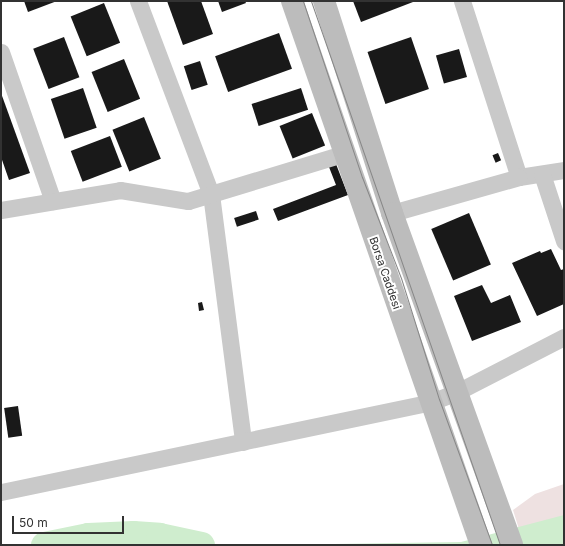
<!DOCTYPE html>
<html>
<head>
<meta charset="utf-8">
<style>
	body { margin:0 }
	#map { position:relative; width:565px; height:546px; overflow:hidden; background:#fff; font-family:Inter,sans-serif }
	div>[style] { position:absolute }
	.green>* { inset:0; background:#eee1e1 }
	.water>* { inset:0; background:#cfedce }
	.river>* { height:27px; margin:-13.5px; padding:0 13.5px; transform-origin:13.5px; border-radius:13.5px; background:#cfedce }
	.building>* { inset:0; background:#191919; transform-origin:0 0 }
	.minor>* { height:17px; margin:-8.5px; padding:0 8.5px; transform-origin:8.5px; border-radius:8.5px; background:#c9c9c9 }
	.secondary>* { height:22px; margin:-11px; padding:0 11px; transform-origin:11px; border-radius:11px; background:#bcbcbc }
	.tram>* { height:1px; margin:-0.5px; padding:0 0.5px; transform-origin:0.5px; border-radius:0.5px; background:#878787 }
	span { translate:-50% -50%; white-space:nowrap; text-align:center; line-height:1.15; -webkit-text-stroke:4px #fff; paint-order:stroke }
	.street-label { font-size:11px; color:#323232 }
	.frame { position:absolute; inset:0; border:2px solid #323232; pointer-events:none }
	.scale { position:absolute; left:12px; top:516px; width:112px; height:18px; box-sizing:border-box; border:2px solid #323232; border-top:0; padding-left:5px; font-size:12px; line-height:14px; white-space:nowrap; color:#323232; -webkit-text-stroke:3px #fff; paint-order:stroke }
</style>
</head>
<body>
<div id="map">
	<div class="green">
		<i style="clip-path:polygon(564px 484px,564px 545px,524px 545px,513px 510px,535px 494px)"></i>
	</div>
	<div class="water">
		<i style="clip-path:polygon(564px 515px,564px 545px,270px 545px,461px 542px)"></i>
		<i style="clip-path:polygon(149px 532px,182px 545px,70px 545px)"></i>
	</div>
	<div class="river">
		<i style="left:44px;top:545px;width:45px;rotate:-11.6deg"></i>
		<i style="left:88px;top:536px;width:45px;rotate:-2.5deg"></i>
		<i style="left:133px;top:534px;width:26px;rotate:4deg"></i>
		<i style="left:159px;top:536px;width:43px;rotate:12.1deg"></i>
	</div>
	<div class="building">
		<i style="clip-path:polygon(24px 1px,57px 1px,28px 12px)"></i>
		<i style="clip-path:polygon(167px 1px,201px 1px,213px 34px,183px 45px)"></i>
		<i style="clip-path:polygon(218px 1px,245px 1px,246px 3px,222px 12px)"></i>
		<i style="clip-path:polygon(353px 1px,412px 1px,413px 2px,361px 22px)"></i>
		<i style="left:104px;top:3px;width:43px;height:36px;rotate:68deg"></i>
		<i style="left:279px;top:33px;width:38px;height:68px;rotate:70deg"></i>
		<i style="left:64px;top:37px;width:43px;height:33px;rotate:69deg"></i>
		<i style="left:411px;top:37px;width:55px;height:46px;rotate:71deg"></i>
		<i style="left:459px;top:49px;width:29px;height:24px;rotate:74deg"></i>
		<i style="left:124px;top:59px;width:43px;height:35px;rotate:68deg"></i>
		<i style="left:200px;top:61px;width:25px;height:17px;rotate:72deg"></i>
		<i style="left:83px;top:88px;width:42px;height:34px;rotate:71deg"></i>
		<i style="left:301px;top:88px;width:23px;height:52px;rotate:72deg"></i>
		<i style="clip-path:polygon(1px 93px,30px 173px,9px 180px,1px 157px)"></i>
		<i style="left:312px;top:113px;width:35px;height:35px;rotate:68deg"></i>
		<i style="left:144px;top:117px;width:45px;height:34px;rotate:68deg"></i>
		<i style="left:110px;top:136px;width:33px;height:42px;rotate:69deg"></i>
		<i style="left:498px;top:153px;width:8px;height:6px;rotate:67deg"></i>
		<i style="clip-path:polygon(336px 164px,348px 195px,278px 221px,273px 209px,336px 185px,329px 167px)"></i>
		<i style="left:256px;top:211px;width:9px;height:23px;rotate:72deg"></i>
		<i style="left:469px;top:213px;width:56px;height:41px;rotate:67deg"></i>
		<i style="clip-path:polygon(551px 249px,561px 270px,564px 269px,564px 304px,537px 316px,512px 263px,540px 251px,541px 253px)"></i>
		<i style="clip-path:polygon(482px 285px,491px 303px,510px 295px,521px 322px,472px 341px,454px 296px)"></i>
		<i style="clip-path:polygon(202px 302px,204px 310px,199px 311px,198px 303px)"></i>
		<i style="left:18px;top:406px;width:30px;height:14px;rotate:82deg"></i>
	</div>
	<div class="minor">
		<i style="left:138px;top:1px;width:206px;rotate:69.3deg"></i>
		<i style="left:211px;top:194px;width:250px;rotate:82.6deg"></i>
		<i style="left:462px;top:1px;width:185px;rotate:72.1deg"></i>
		<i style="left:519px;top:177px;width:46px;rotate:-8.8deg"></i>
		<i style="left:1px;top:52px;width:158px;rotate:70.8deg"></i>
		<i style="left:542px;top:174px;width:71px;rotate:71.8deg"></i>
		<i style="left:1px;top:210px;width:121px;rotate:-9.5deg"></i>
		<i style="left:120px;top:190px;width:69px;rotate:9.2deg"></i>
		<i style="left:188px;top:201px;width:162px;rotate:-16.9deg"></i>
		<i style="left:392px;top:213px;width:132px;rotate:-15.8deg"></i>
		<i style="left:1px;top:492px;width:439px;rotate:-11.8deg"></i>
		<i style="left:431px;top:402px;width:28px;rotate:-21deg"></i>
		<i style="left:457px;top:392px;width:120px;rotate:-27.2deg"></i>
	</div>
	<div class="secondary">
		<i style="left:292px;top:1px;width:576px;rotate:70.84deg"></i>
		<i style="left:324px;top:1px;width:223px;rotate:72.2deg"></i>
		<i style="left:392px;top:213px;width:353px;rotate:70.1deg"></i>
	</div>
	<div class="tram">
		<i style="left:303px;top:1px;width:186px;rotate:71.5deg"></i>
		<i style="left:362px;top:177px;width:108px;rotate:68.9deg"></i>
		<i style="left:401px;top:278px;width:127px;rotate:72.6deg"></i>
		<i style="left:439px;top:399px;width:155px;rotate:70deg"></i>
		<i style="left:311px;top:1px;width:576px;rotate:70.84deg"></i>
	</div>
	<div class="street-label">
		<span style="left:385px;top:273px;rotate:71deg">Borsa Caddesi</span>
	</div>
	<div class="frame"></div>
	<div class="scale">50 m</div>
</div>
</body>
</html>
